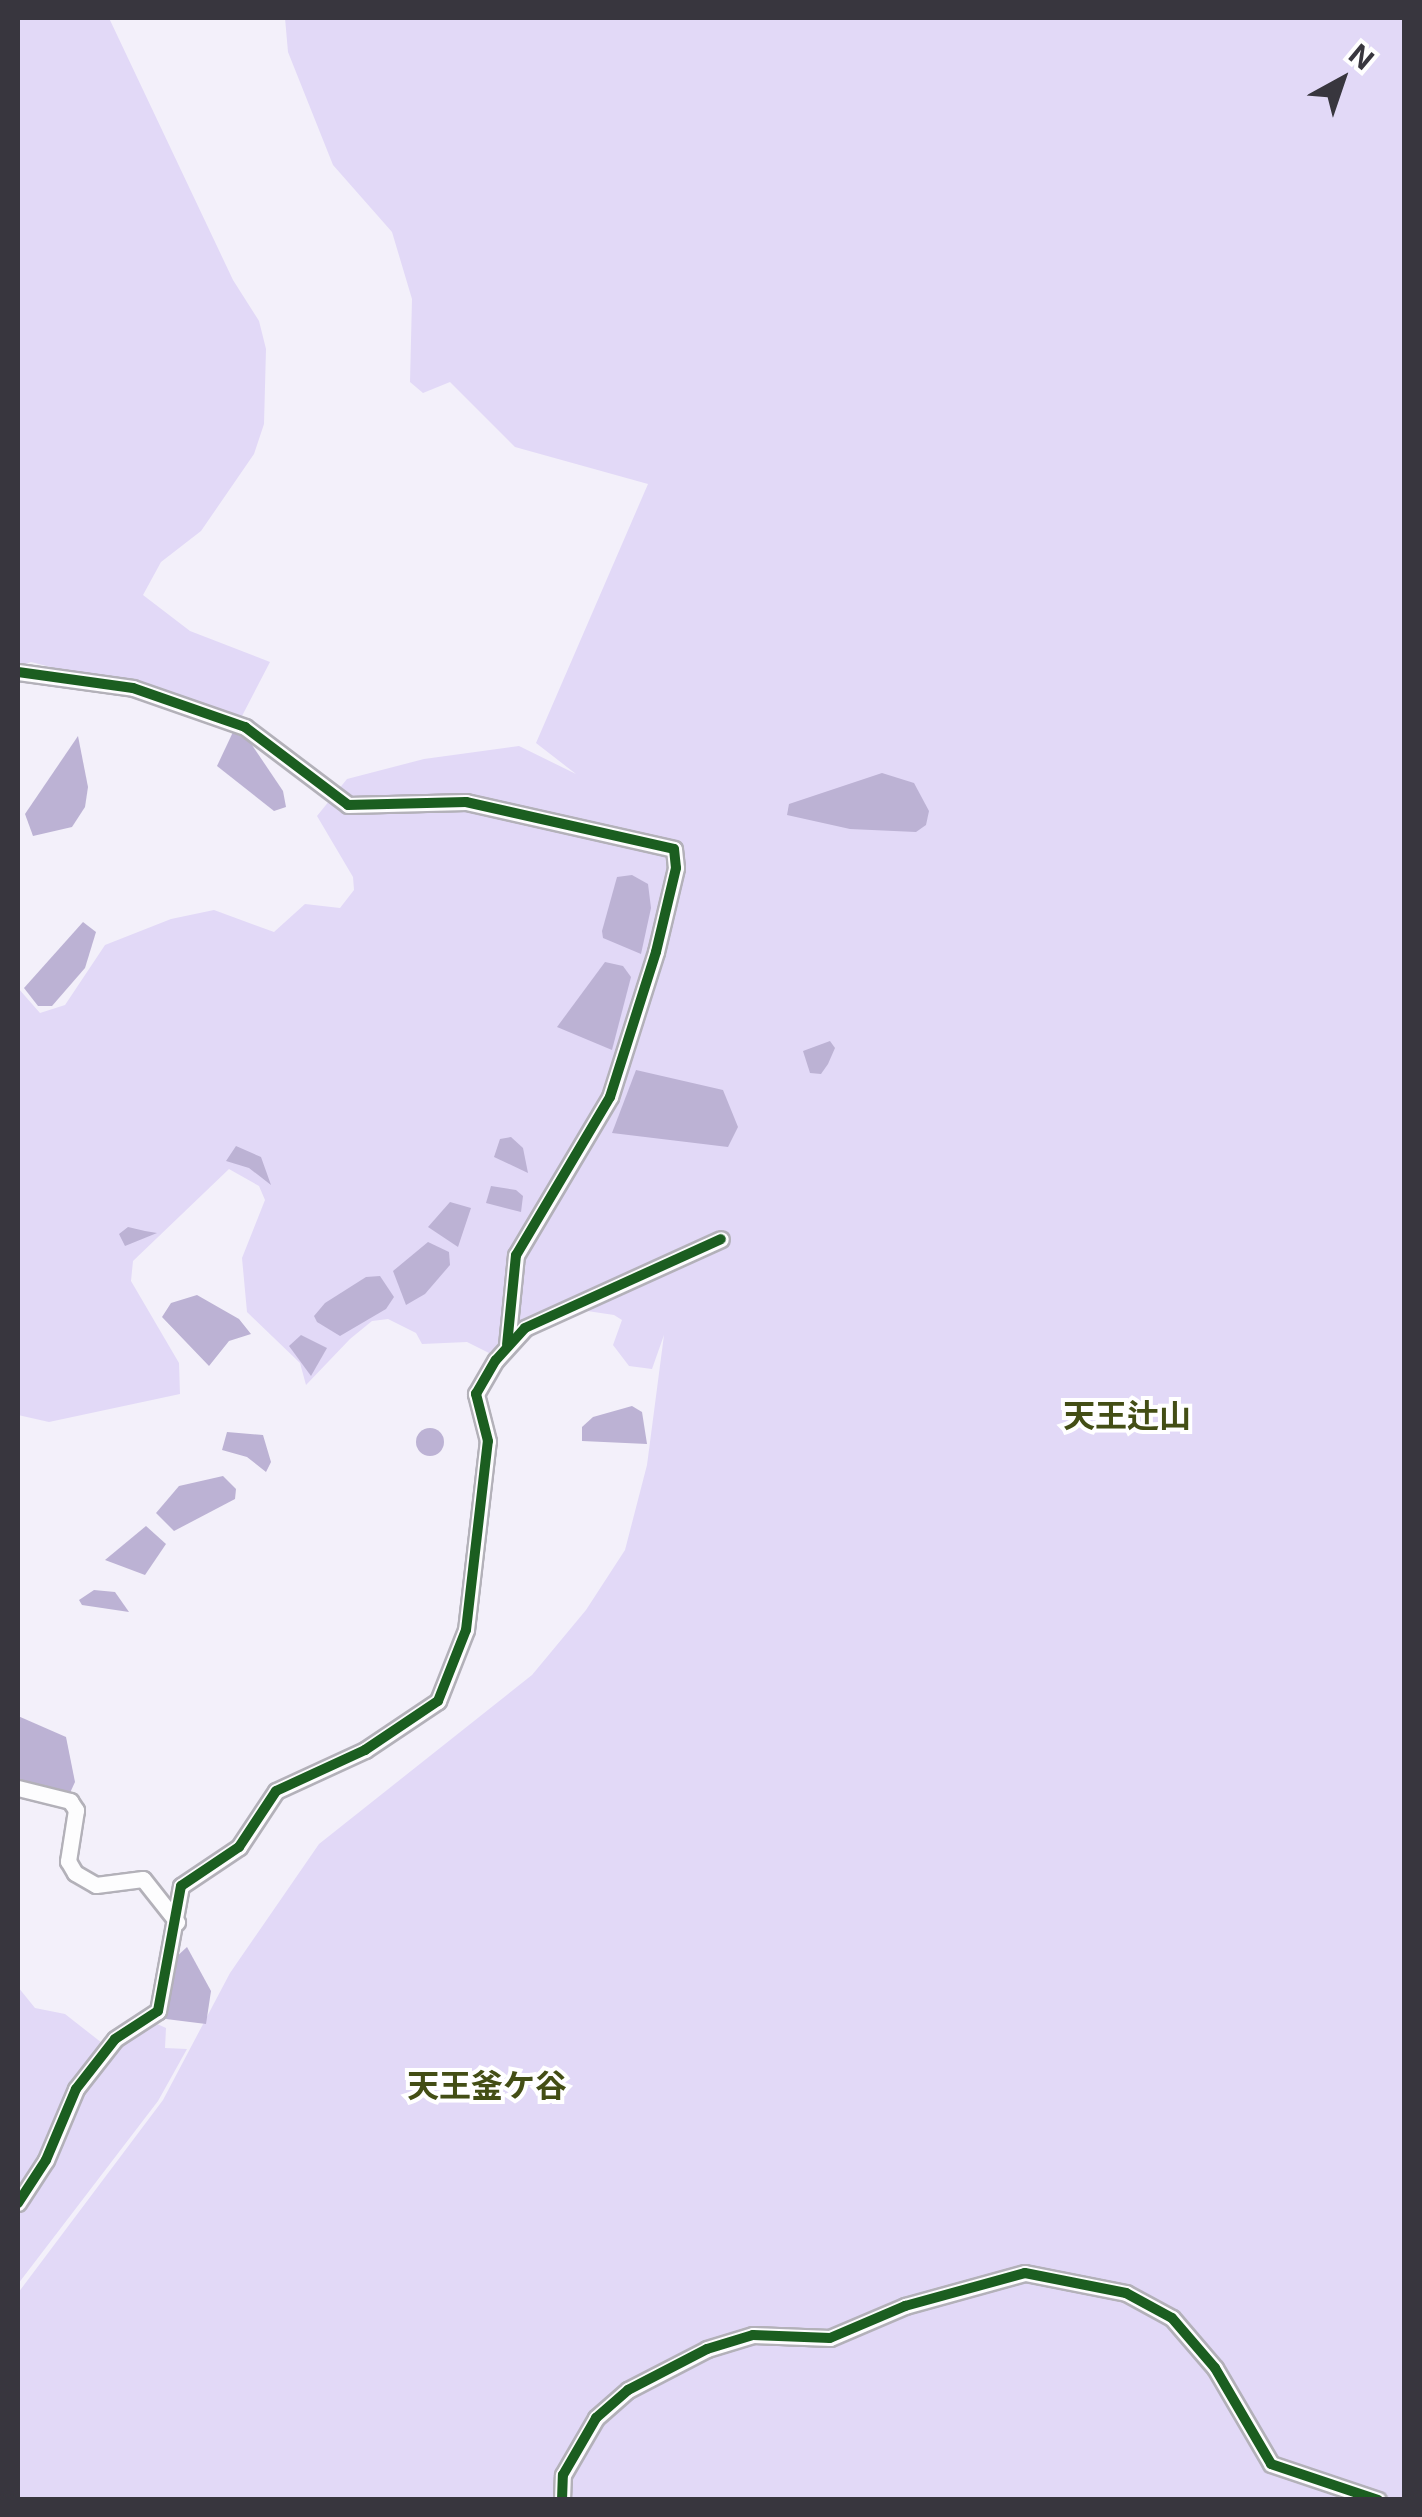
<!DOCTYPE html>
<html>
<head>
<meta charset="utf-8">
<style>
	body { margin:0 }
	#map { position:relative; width:1422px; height:2517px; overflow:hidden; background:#f3f0fa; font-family:Inter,"Noto Sans JP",sans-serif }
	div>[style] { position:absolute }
	.green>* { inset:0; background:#e2d9f7 }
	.water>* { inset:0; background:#bcb2d4 }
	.round { border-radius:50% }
	.roads { filter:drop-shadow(2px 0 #b3b1b9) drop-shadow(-2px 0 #b3b1b9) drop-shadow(0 2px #b3b1b9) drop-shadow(0 -2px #b3b1b9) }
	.street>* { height:15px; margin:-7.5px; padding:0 7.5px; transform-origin:7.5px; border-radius:7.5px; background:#fdfdfe }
	.cycleway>* { height:10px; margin:-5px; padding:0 5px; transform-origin:5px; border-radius:5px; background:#1b5e20 }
	span { translate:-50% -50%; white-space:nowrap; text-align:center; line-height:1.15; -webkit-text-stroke:8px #fff; paint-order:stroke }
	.neighbourhood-label { font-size:32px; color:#434e15; font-weight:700 }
	.frame { position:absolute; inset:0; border:20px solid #38363e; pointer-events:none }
	.north { position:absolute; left:1292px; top:30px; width:100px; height:100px; -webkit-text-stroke:8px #fff; paint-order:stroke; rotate:40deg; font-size:28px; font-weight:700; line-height:40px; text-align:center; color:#38363e }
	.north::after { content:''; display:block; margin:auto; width:35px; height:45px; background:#38363e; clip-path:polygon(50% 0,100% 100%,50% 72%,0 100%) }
</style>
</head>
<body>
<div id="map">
	<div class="green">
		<i style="clip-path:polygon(18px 18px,109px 18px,233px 280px,259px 321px,266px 349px,264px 424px,254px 454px,201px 531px,161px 562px,143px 595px,190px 631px,270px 662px,242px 716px,31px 662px,18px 667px)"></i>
		<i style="clip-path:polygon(285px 18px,1404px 18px,1404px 2499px,18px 2499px,18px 2293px,163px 2100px,230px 1973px,319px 1844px,532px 1675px,586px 1610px,625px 1550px,647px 1465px,664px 1335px,652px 1369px,629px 1366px,613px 1345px,622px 1320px,614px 1315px,554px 1306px,489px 1353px,467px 1342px,422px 1344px,416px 1333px,388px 1319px,372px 1321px,350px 1339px,306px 1385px,300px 1363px,247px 1312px,242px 1258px,265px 1200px,259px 1186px,229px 1169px,133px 1261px,131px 1281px,179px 1363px,180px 1394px,49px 1422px,18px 1415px,18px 988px,40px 1013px,65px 1005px,105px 945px,171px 919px,214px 910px,274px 932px,305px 904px,340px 908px,354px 890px,353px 877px,317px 816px,347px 779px,424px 759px,519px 746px,576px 774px,536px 743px,648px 484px,515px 447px,450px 382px,423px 393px,410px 382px,412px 299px,392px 232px,333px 165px,288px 52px)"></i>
		<i style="clip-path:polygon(18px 1987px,35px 2008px,65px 2014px,102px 2043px,119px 2044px,155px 2023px,166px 2028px,165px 2048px,187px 2049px,158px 2101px,18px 2284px)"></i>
	</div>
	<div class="water">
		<i style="clip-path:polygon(233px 732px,250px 742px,283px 791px,286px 807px,274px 811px,217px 766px)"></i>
		<i style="clip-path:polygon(78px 736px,88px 787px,85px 807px,72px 827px,33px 836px,25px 814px)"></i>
		<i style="clip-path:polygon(882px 773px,914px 783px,929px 811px,926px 825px,916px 832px,850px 829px,787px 815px,789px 804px)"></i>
		<i style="clip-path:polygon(632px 875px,648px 884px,651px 908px,641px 954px,603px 938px,602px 931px,617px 877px)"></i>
		<i style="clip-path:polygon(83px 922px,96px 932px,85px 968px,52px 1006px,38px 1006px,24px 988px)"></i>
		<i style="clip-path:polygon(605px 962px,623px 966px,631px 977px,612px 1050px,557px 1027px)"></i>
		<i style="clip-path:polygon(830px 1041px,835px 1048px,828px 1064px,821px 1074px,810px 1073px,803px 1051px)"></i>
		<i style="clip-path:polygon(636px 1070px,723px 1090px,738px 1127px,728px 1147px,612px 1133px)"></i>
		<i style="clip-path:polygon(511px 1137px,523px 1148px,528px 1173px,494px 1157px,500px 1139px)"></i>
		<i style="clip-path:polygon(236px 1146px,261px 1157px,271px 1185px,249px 1168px,226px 1161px)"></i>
		<i style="clip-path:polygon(491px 1186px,516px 1190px,523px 1196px,521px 1212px,486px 1203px)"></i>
		<i style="clip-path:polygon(450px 1202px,471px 1208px,458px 1247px,428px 1227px)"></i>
		<i style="clip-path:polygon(128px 1227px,145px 1231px,157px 1233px,125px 1246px,119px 1234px)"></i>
		<i style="clip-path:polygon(428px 1242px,449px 1252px,450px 1265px,425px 1294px,406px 1305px,393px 1271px)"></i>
		<i style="clip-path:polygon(380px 1276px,394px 1297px,386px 1309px,340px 1336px,317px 1322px,314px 1316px,325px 1303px,366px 1277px)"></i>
		<i style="clip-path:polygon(197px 1295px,239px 1319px,251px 1334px,229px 1341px,209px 1366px,162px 1317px,171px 1303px)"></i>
		<i style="clip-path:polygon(301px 1335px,327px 1348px,311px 1376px,289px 1346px)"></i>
		<i style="clip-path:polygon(632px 1406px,642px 1412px,647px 1444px,582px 1441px,582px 1427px,593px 1417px)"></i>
		<i class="round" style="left:416px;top:1428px;width:28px;height:28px"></i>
		<i style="clip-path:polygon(227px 1432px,263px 1435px,271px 1462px,266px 1472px,247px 1457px,222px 1450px)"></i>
		<i style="clip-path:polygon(223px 1476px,236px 1489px,235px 1499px,174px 1531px,156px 1513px,179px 1486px)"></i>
		<i style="clip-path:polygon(146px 1526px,166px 1544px,145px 1575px,105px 1560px)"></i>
		<i style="clip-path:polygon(94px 1590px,115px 1592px,129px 1612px,82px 1605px,79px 1600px)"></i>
		<i style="clip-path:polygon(18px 1716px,66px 1737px,75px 1782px,69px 1795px,18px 1781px)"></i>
		<i style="clip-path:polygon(187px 1947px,211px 1991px,206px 2024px,166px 2019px,174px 1959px)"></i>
	</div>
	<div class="roads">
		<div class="street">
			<i style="left:18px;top:672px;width:116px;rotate:7.9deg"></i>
			<i style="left:133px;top:688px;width:119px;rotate:19.2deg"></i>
			<i style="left:245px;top:727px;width:129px;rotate:37.1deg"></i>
			<i style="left:348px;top:805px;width:118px;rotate:-1.5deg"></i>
			<i style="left:466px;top:802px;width:213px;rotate:12.7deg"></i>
			<i style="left:674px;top:849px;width:19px;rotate:84deg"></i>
			<i style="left:676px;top:868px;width:86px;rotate:103.4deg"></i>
			<i style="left:656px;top:952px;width:152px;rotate:107.6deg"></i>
			<i style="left:610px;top:1097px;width:184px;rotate:120.7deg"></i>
			<i style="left:516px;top:1255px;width:90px;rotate:95.7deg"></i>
			<i style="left:18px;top:1788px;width:54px;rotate:14deg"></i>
			<i style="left:70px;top:1801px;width:11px;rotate:56deg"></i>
			<i style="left:76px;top:1810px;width:52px;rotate:98.9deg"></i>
			<i style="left:68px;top:1861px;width:14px;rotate:60deg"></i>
			<i style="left:75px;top:1873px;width:24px;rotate:30deg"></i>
			<i style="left:96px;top:1885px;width:47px;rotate:-7.3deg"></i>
			<i style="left:143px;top:1879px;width:55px;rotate:51.7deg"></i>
			<i style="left:18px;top:2203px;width:51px;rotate:-56.9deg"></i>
			<i style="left:46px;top:2160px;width:77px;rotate:-67.1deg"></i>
			<i style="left:76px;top:2089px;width:63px;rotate:-52deg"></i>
			<i style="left:115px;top:2039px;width:51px;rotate:-33.1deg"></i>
			<i style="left:158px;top:2011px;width:127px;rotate:-79.6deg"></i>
			<i style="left:181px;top:1886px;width:70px;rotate:-33.9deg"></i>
			<i style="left:239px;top:1847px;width:67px;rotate:-56.5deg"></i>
			<i style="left:276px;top:1791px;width:98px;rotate:-24.7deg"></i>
			<i style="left:365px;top:1750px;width:88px;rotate:-33.9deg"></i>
			<i style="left:438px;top:1701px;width:76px;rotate:-68.5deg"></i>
			<i style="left:466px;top:1630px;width:190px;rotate:-83.4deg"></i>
			<i style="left:488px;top:1441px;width:49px;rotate:-104.3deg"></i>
			<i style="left:476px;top:1394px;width:39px;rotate:-60deg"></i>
			<i style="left:496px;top:1360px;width:43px;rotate:-47.8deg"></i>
			<i style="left:525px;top:1328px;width:215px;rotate:-24.4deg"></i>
			<i style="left:562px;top:2500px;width:25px;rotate:-88deg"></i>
			<i style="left:563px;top:2475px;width:66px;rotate:-59.9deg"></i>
			<i style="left:596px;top:2418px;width:43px;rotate:-41.2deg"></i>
			<i style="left:628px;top:2390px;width:89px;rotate:-27.4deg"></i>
			<i style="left:707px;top:2349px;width:48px;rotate:-16.9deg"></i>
			<i style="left:753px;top:2335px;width:77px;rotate:2.2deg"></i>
			<i style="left:830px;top:2338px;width:82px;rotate:-23.1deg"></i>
			<i style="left:905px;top:2306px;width:124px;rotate:-15.4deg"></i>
			<i style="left:1025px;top:2273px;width:103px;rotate:11.2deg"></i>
			<i style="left:1126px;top:2293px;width:52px;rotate:28.5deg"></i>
			<i style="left:1172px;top:2318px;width:66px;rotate:49.3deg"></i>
			<i style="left:1215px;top:2368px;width:111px;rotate:59.7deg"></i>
			<i style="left:1271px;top:2464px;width:113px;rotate:18.6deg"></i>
		</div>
	</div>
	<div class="cycleway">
		<i style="left:18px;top:672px;width:116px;rotate:7.9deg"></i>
		<i style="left:133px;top:688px;width:119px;rotate:19.2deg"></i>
		<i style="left:245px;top:727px;width:129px;rotate:37.1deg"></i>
		<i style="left:348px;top:805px;width:118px;rotate:-1.5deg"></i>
		<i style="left:466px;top:802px;width:213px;rotate:12.7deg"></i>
		<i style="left:674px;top:849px;width:19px;rotate:84deg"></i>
		<i style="left:676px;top:868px;width:86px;rotate:103.4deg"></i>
		<i style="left:656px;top:952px;width:152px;rotate:107.6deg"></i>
		<i style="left:610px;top:1097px;width:184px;rotate:120.7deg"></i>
		<i style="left:516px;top:1255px;width:90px;rotate:95.7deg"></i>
		<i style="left:18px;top:2203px;width:51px;rotate:-56.9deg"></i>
		<i style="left:46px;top:2160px;width:77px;rotate:-67.1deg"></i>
		<i style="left:76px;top:2089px;width:63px;rotate:-52deg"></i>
		<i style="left:115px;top:2039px;width:51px;rotate:-33.1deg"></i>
		<i style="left:158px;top:2011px;width:127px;rotate:-79.6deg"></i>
		<i style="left:181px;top:1886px;width:70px;rotate:-33.9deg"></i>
		<i style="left:239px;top:1847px;width:67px;rotate:-56.5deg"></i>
		<i style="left:276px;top:1791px;width:98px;rotate:-24.7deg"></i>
		<i style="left:365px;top:1750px;width:88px;rotate:-33.9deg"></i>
		<i style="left:438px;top:1701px;width:76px;rotate:-68.5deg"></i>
		<i style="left:466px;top:1630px;width:190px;rotate:-83.4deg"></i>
		<i style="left:488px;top:1441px;width:49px;rotate:-104.3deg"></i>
		<i style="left:476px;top:1394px;width:39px;rotate:-60deg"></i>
		<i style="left:496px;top:1360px;width:43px;rotate:-47.8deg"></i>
		<i style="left:525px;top:1328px;width:215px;rotate:-24.4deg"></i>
		<i style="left:562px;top:2500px;width:25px;rotate:-88deg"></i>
		<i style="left:563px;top:2475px;width:66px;rotate:-59.9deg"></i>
		<i style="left:596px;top:2418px;width:43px;rotate:-41.2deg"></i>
		<i style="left:628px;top:2390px;width:89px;rotate:-27.4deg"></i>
		<i style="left:707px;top:2349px;width:48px;rotate:-16.9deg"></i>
		<i style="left:753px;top:2335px;width:77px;rotate:2.2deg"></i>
		<i style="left:830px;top:2338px;width:82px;rotate:-23.1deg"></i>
		<i style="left:905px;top:2306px;width:124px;rotate:-15.4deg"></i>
		<i style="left:1025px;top:2273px;width:103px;rotate:11.2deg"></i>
		<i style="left:1126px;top:2293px;width:52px;rotate:28.5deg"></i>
		<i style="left:1172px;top:2318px;width:66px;rotate:49.3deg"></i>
		<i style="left:1215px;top:2368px;width:111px;rotate:59.7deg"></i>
		<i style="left:1271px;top:2464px;width:113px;rotate:18.6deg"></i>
	</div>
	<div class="neighbourhood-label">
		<span style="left:1127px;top:1416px">天王辻山</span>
		<span style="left:487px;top:2086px">天王釜ケ谷</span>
	</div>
	<div class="frame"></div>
	<div class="north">N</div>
</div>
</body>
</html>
